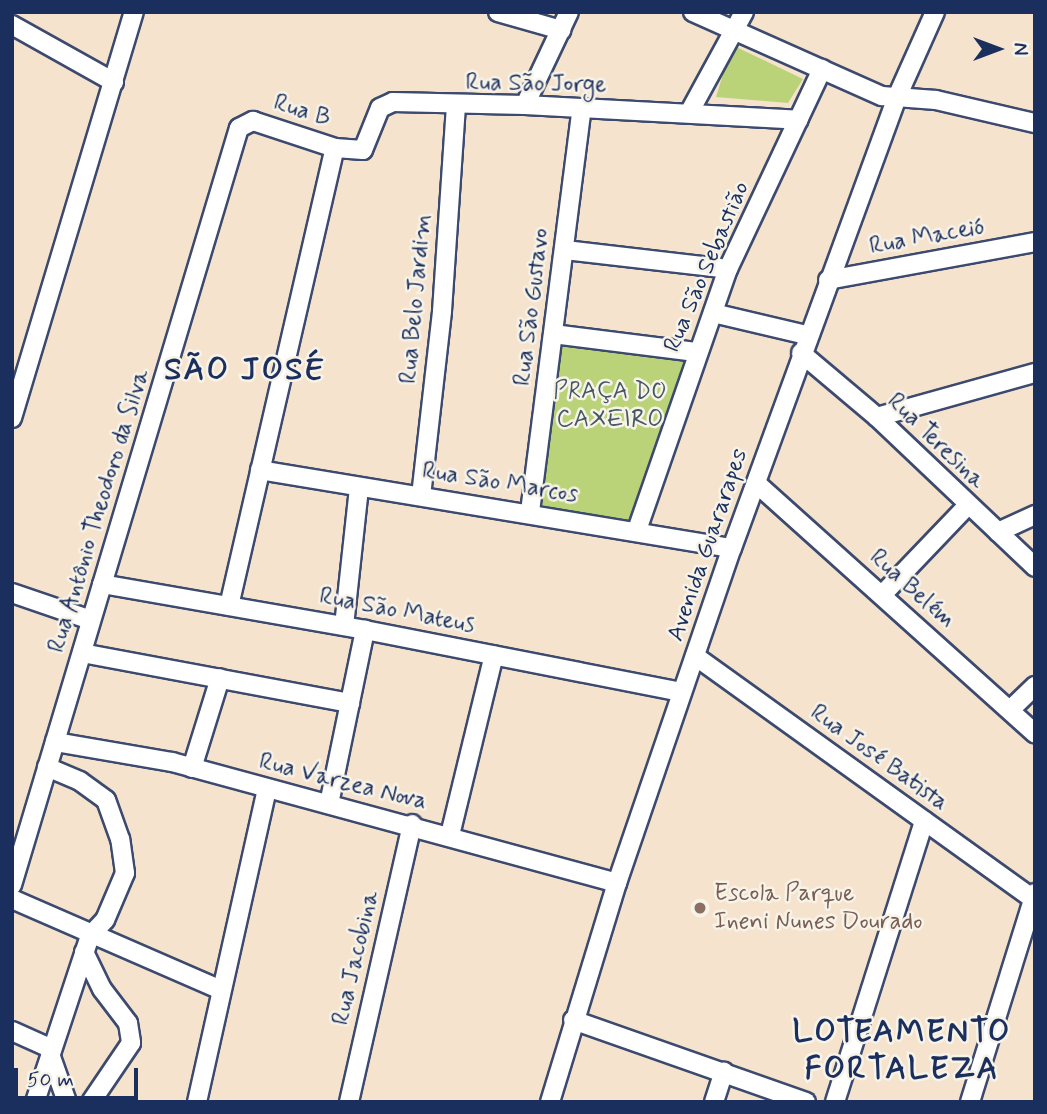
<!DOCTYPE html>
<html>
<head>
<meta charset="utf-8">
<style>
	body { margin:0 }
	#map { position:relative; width:1047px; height:1114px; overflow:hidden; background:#f5e3cd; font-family:Mynerve,sans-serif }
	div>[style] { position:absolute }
	.green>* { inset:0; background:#bbd378 }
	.roads { filter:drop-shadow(2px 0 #3c4a6f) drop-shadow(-2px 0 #3c4a6f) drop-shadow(0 2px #3c4a6f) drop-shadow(0 -2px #3c4a6f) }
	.minor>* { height:18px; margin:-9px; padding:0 9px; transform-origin:9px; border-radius:9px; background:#fff }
	.dots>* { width:19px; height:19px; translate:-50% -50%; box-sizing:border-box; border:4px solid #f7f3e8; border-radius:50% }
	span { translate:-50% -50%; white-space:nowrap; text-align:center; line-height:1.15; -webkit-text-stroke:5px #f7f3e8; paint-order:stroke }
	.street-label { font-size:24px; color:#1b2f5e }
	.park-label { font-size:24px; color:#435864 }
	.education-label { font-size:24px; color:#785e54 }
	.left { translate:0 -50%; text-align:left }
	.district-label { font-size:32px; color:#1b2f5e; font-weight:700; letter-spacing:2px }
	.frame { position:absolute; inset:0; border:14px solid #1b2f5e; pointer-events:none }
	.north { position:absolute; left:963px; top:14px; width:70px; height:70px; -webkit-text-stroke:5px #f7f3e8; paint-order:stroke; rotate:90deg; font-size:19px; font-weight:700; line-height:28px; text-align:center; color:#1b2f5e }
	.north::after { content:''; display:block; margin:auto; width:24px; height:32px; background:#1b2f5e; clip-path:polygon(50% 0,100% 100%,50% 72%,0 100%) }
	.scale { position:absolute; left:14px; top:1068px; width:124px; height:32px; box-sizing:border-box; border:4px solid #1b2f5e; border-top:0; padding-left:9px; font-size:21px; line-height:24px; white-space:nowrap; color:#1b2f5e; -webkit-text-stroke:5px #f7f3e8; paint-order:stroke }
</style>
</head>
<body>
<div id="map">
	<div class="green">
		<i style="clip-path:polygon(732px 45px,803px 79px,788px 103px,716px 97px)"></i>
		<i style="clip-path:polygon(557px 337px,690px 355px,635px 526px,533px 510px)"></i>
	</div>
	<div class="roads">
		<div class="minor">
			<i style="left:498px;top:12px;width:66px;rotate:15.9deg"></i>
			<i style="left:693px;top:12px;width:207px;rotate:24deg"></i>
			<i style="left:882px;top:96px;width:54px;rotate:4.2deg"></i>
			<i style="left:936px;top:100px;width:102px;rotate:13.1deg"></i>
			<i style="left:12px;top:25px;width:117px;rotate:29.2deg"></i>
			<i style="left:525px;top:105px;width:103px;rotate:-64.7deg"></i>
			<i style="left:689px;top:113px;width:115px;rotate:-61.4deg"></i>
			<i style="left:565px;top:250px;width:164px;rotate:6.6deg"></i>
			<i style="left:828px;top:280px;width:210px;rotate:-10.4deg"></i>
			<i style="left:713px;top:313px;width:97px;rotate:13.2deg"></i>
			<i style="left:553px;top:334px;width:144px;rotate:7.2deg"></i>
			<i style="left:801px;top:353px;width:99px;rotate:40.1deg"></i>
			<i style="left:877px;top:417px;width:218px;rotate:43.5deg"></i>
			<i style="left:877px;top:417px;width:164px;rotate:-15.6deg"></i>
			<i style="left:12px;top:418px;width:424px;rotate:-73.3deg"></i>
			<i style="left:260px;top:470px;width:478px;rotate:9.4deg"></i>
			<i style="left:756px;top:483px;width:375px;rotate:41.9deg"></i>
			<i style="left:421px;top:496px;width:186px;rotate:-83.5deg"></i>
			<i style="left:442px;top:311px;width:204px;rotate:-86.1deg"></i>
			<i style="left:530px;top:512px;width:407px;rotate:-82.7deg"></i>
			<i style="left:637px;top:530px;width:276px;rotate:-70.8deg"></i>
			<i style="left:728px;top:269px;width:221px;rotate:-64.8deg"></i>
			<i style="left:998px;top:532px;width:41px;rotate:-24.7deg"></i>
			<i style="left:102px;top:584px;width:267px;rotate:9.9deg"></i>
			<i style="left:365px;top:630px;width:323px;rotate:11.1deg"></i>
			<i style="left:12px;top:593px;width:83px;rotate:18.9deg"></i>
			<i style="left:882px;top:595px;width:124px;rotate:-46.3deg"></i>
			<i style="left:229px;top:606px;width:470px;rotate:-77deg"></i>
			<i style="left:335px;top:148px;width:28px;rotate:4deg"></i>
			<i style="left:363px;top:150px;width:45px;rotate:-68deg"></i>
			<i style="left:380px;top:108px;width:14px;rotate:-25deg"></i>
			<i style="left:393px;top:102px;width:132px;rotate:1.3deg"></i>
			<i style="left:525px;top:105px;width:274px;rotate:3.1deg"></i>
			<i style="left:344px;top:626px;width:139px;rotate:-83.8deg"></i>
			<i style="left:82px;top:653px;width:273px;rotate:10.6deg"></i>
			<i style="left:695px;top:656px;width:418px;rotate:35.7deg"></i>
			<i style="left:1010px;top:710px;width:35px;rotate:-44deg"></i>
			<i style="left:55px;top:742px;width:119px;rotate:9.7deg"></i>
			<i style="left:172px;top:762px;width:461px;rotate:15.2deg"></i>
			<i style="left:192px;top:768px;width:94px;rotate:-72.7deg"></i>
			<i style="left:329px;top:804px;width:178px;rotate:-78.3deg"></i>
			<i style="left:450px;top:835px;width:185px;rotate:-76.3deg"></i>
			<i style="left:12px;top:885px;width:790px;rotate:-73.31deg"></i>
			<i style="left:239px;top:128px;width:16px;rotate:-27deg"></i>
			<i style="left:253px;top:121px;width:86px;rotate:18.2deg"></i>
			<i style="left:12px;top:899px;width:228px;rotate:23.5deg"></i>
			<i style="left:84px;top:952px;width:41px;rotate:64.1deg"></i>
			<i style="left:102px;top:989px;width:43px;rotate:52.6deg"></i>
			<i style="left:128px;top:1023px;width:20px;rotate:81deg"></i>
			<i style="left:131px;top:1043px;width:71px;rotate:124.1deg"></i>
			<i style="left:573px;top:1020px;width:247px;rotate:19.4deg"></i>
			<i style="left:12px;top:1031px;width:44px;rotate:24.2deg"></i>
			<i style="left:50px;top:1054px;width:51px;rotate:70.5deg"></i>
			<i style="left:35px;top:1102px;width:175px;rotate:-71.7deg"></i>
			<i style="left:90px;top:936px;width:22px;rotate:-47deg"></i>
			<i style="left:105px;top:920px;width:51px;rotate:-66.9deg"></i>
			<i style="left:125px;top:873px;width:34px;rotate:-98deg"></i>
			<i style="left:120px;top:839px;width:41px;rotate:-109.7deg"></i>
			<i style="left:106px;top:800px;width:32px;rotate:-144deg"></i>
			<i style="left:80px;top:781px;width:36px;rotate:-157deg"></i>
			<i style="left:197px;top:1102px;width:321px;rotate:-77.4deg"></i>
			<i style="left:349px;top:1102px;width:285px;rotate:-77.2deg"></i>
			<i style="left:550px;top:1102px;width:229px;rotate:-73deg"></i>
			<i style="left:617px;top:883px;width:354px;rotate:-71.1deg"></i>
			<i style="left:732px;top:548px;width:480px;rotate:-69.9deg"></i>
			<i style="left:897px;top:97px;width:93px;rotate:-65.9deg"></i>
			<i style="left:714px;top:1102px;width:32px;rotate:-72deg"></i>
			<i style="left:835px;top:1102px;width:295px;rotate:-72.4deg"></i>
			<i style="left:970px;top:1102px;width:219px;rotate:-72.7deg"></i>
		</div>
	</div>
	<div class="dots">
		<i style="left:700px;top:908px;background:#8d6e63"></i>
	</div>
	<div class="street-label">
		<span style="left:536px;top:84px;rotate:1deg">Rua São Jorge</span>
		<span style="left:302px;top:111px;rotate:18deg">Rua B</span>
		<span style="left:927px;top:237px;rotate:-10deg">Rua Maceió</span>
		<span style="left:707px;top:267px;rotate:-67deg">Rua São Sebastião</span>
		<span style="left:416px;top:299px;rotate:-85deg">Rua Belo Jardim</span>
		<span style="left:532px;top:307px;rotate:-83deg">Rua São Gustavo</span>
		<span style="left:936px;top:441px;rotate:44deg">Rua Teresina</span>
		<span style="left:500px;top:483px;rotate:9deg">Rua São Marcos</span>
		<span style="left:99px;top:511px;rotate:-73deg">Rua Antônio Theodoro da Silva</span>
		<span style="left:708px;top:545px;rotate:-71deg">Avenida Guararapes</span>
		<span style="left:912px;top:589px;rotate:42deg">Rua Belém</span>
		<span style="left:397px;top:611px;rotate:11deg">Rua São Mateus</span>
		<span style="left:879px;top:758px;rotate:36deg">Rua José Batista</span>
		<span style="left:343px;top:782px;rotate:14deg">Rua Varzea Nova</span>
		<span style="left:356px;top:958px;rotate:-77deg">Rua Jacobina</span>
	</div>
	<div class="park-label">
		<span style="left:610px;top:406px">PRAÇA DO<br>CAXEIRO</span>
	</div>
	<div class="education-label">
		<span class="left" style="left:714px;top:908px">Escola Parque<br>Ineni Nunes Dourado</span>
	</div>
	<div class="district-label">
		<span style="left:245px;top:370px">SÃO JOSÉ</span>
		<span style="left:902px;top:1051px">LOTEAMENTO<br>FORTALEZA</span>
	</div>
	<div class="frame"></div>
	<div class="north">N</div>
	<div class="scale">50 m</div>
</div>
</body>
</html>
